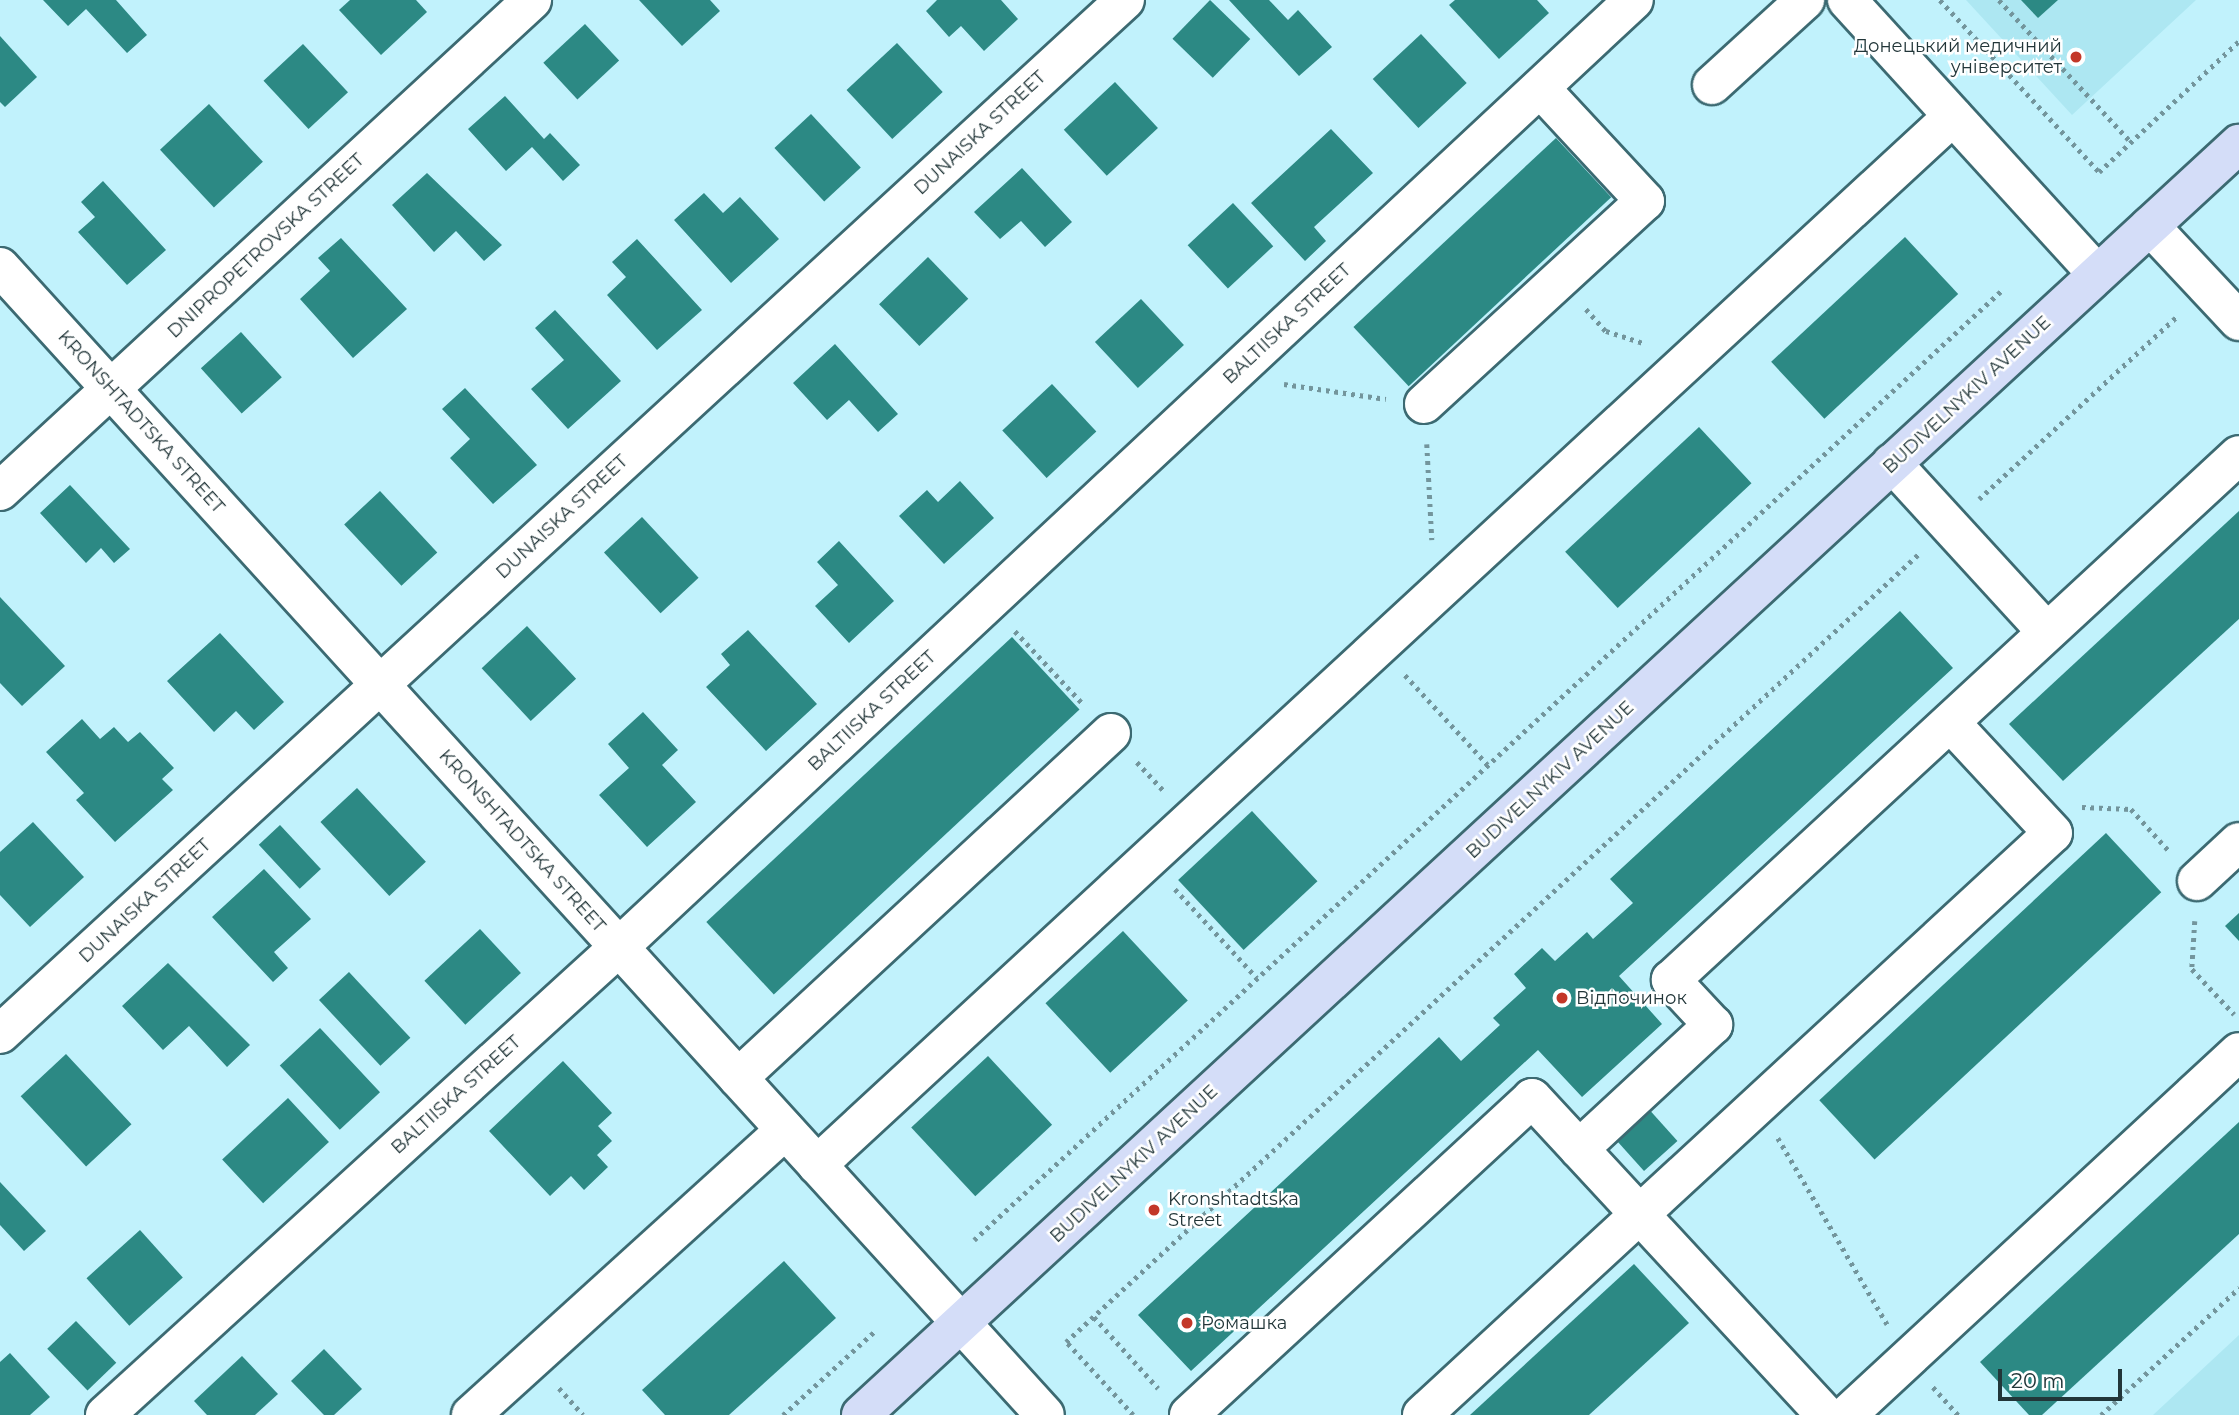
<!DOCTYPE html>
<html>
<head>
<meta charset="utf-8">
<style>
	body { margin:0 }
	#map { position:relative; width:2239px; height:1415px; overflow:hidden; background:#c1f2fc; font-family:Montserrat,sans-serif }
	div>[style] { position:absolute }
	.built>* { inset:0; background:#ade7f2 }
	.building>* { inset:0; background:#2c8984; transform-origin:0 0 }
	.path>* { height:4.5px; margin-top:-2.25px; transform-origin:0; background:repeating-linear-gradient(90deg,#73959c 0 3.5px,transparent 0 8.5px) }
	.roads { filter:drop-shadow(2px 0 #3c6a72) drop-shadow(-2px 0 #3c6a72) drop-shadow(0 2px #3c6a72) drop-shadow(0 -2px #3c6a72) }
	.minor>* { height:38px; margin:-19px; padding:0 19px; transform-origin:19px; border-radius:19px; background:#fff }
	.major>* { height:38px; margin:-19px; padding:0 19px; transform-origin:19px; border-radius:19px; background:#d4ddf8 }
	.dots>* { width:19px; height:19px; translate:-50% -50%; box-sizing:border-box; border:4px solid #fff; border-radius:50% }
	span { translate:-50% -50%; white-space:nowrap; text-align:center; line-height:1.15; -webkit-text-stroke:5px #fff; paint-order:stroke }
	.poi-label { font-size:18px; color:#223639 }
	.right { translate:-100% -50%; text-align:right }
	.left { translate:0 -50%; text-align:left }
	.street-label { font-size:18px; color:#223639 }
	.scale { position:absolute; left:1998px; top:1369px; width:124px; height:32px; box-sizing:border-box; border:4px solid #223639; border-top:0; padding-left:9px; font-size:21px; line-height:24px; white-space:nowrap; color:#223639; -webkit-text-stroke:5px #fff; paint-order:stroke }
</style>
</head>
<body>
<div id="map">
	<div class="built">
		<i style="clip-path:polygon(1966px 0,2196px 0,2072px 115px)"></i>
		<i style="clip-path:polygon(2239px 1335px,2239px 1415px,2153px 1415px)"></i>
	</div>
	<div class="building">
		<i style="clip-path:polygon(43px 0,116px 0,147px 35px,127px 53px,86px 9px,68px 26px)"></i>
		<i style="clip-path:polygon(350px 0,416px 0,427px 12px,381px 55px,339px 10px)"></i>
		<i style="clip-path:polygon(639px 0,710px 0,720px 11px,682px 46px)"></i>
		<i style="clip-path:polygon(937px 0,1001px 0,1018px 19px,984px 51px,961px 26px,949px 37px,926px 11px)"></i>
		<i style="left:1210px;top:0;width:56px;height:54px;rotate:44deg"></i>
		<i style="clip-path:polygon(1229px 0,1269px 0,1288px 20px,1298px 10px,1332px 47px,1299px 76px)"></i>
		<i style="clip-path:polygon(1455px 0,1537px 0,1549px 13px,1499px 59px,1449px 5px)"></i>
		<i style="clip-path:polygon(2021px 0,2058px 0,2038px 18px)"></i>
		<i style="left:585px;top:24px;width:50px;height:57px;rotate:47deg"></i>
		<i style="left:1421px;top:34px;width:67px;height:66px;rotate:47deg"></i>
		<i style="clip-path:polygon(0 36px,37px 77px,5px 107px,0 102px)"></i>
		<i style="left:897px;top:43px;width:67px;height:69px;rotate:47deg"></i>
		<i style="left:303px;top:44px;width:66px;height:54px;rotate:47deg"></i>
		<i style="left:1115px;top:82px;width:63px;height:70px;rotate:47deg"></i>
		<i style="clip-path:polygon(505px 96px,544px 139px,550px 133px,580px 165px,563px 181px,532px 147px,506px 171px,468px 129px)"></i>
		<i style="left:209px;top:104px;width:79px;height:67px;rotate:47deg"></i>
		<i style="left:811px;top:114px;width:73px;height:50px;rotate:47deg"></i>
		<i style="clip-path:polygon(1331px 129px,1373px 173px,1314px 227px,1326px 241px,1305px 261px,1251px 203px)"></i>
		<i style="left:1556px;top:138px;width:81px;height:277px;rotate:47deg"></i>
		<i style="clip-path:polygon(1022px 168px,1072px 222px,1045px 247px,1021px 221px,1000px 239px,974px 212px)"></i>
		<i style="clip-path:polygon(427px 173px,502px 245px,484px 261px,456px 231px,434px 252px,392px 205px)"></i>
		<i style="clip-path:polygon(103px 181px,166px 250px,127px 285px,78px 232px,95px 217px,81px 202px)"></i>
		<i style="clip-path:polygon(704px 193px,723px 213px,740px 197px,779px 239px,731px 283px,674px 220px)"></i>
		<i style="left:1233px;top:203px;width:59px;height:62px;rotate:47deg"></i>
		<i style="left:1905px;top:237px;width:78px;height:183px;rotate:47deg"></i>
		<i style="clip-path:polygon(341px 238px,407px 309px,353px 358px,300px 299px,330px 271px,318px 258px)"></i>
		<i style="clip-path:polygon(637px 239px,702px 310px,657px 350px,607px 295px,626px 277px,612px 262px)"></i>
		<i style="left:928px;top:257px;width:58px;height:68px;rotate:46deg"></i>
		<i style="left:1141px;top:299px;width:63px;height:63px;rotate:47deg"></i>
		<i style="clip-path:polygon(555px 310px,621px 381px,568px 429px,531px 389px,564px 360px,535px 328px)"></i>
		<i style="left:241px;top:332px;width:61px;height:54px;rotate:48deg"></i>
		<i style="clip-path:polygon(835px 344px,898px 414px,878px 432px,849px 400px,827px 420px,793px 383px)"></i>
		<i style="left:1052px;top:384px;width:65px;height:68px;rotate:47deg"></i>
		<i style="clip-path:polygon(465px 388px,537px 465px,493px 504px,450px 458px,470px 439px,442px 409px)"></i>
		<i style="left:1699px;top:427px;width:77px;height:183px;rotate:47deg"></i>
		<i style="clip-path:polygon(960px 481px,994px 518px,944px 564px,899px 516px,927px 490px,938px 502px)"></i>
		<i style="clip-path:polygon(70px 485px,130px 549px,114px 563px,101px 548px,86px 563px,40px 513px)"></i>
		<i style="left:380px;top:491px;width:84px;height:49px;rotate:47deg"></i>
		<i style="clip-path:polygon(2239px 511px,2239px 619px,2063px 781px,2009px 724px)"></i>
		<i style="left:642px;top:517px;width:83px;height:52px;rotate:47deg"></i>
		<i style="clip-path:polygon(839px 541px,894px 601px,849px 643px,815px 606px,838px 585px,817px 562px)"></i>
		<i style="clip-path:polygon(0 597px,65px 666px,22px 706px,0 683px)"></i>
		<i style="clip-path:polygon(1900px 611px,1953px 668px,1619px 976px,1662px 1024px,1582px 1097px,1538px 1050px,1191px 1371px,1138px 1315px,1439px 1037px,1461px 1061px,1500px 1025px,1493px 1018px,1526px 988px,1514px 974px,1542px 948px,1555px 961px,1587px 932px,1593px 939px,1633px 903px,1610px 879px)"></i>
		<i style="left:527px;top:626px;width:72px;height:62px;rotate:47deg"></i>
		<i style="clip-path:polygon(748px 630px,817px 704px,766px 751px,706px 687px,730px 665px,721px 654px)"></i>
		<i style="clip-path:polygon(220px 633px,284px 702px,254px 730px,236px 711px,214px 732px,167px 681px)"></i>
		<i style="left:1012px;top:637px;width:99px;height:418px;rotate:47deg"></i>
		<i style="clip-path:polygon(643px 712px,678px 750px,662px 765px,696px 802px,647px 847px,599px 795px,629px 768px,608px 744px)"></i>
		<i style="clip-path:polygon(82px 719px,100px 739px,114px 727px,128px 742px,140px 732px,174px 768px,162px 779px,173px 790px,115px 842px,76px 800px,84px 793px,46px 752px)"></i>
		<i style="left:357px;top:788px;width:101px;height:50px;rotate:47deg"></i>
		<i style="left:1252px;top:811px;width:96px;height:101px;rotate:47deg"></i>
		<i style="clip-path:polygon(33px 822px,84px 877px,30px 927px,0 895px,0 852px)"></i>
		<i style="left:280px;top:825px;width:60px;height:29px;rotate:47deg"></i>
		<i style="left:2106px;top:833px;width:81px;height:392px;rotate:47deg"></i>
		<i style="clip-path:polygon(264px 869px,311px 919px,274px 952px,288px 968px,273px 982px,212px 917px)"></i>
		<i style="clip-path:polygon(2239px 913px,2239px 941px,2225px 926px)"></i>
		<i style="left:480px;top:929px;width:60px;height:76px;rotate:47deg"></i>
		<i style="left:1123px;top:931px;width:95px;height:106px;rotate:47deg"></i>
		<i style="clip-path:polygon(168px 963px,250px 1045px,227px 1067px,189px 1026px,163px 1050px,122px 1006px)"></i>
		<i style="left:349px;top:972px;width:90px;height:41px;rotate:47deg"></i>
		<i style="left:320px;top:1028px;width:88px;height:55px;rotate:47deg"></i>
		<i style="left:66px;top:1054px;width:96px;height:62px;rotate:47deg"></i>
		<i style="left:988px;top:1056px;width:94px;height:105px;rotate:47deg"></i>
		<i style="clip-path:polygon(563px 1061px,612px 1113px,598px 1126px,612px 1141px,597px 1155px,608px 1167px,584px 1190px,571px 1176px,550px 1196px,489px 1131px)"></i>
		<i style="left:288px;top:1098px;width:60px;height:90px;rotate:47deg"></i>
		<i style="left:1646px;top:1106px;width:47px;height:45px;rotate:48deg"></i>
		<i style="clip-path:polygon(2239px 1122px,2239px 1234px,2042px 1415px,2029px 1415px,1980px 1362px)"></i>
		<i style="clip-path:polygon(0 1182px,46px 1231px,24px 1251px,0 1225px)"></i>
		<i style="left:140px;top:1230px;width:64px;height:72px;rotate:48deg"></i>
		<i style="clip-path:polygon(784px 1261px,836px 1318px,729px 1415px,665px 1415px,642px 1390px)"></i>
		<i style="clip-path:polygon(1634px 1264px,1689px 1323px,1589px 1415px,1470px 1415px)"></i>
		<i style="left:76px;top:1321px;width:58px;height:40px;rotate:46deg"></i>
		<i style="clip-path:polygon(324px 1349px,362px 1389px,334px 1415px,324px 1415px,291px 1381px)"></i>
		<i style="clip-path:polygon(10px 1353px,50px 1397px,30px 1415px,0 1415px,0 1362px)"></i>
		<i style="clip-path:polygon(242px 1356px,278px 1394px,255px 1415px,207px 1415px,194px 1401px)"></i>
	</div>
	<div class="path">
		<i style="left:1940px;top:0;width:234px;rotate:47.2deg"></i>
		<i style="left:2099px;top:172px;width:192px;rotate:-43.1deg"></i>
		<i style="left:1999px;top:0;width:194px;rotate:47.1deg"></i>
		<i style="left:1586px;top:309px;width:30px;rotate:48deg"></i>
		<i style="left:1606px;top:331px;width:42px;rotate:18deg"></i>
		<i style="left:1284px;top:384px;width:103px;rotate:8.4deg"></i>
		<i style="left:1427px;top:444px;width:96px;rotate:87deg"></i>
		<i style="left:1979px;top:499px;width:270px;rotate:-42.7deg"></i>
		<i style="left:1015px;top:631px;width:100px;rotate:47deg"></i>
		<i style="left:1405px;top:675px;width:122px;rotate:47.3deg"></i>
		<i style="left:1137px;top:762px;width:40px;rotate:47deg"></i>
		<i style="left:2082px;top:807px;width:49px;rotate:2.3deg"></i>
		<i style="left:2131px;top:809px;width:58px;rotate:47.8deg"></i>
		<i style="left:1175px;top:889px;width:121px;rotate:47.3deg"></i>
		<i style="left:2195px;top:921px;width:48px;rotate:93.6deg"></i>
		<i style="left:2192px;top:969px;width:62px;rotate:47deg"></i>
		<i style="left:1778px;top:1138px;width:216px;rotate:59.6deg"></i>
		<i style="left:974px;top:1240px;width:1400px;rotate:-42.74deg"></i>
		<i style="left:1094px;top:1317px;width:96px;rotate:48deg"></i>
		<i style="left:1933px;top:1387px;width:38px;rotate:48deg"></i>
		<i style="left:559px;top:1388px;width:36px;rotate:48deg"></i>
		<i style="left:783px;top:1415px;width:123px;rotate:-42.4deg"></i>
		<i style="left:1133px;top:1415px;width:99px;rotate:-132.5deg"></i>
		<i style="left:1066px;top:1342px;width:1164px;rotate:-42.74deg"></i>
		<i style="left:2101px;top:1415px;width:188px;rotate:-42.6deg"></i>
	</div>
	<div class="roads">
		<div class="minor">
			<i style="left:1847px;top:0;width:371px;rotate:47.6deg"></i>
			<i style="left:1712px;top:85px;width:126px;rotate:-42.4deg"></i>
			<i style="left:2150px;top:226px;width:130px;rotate:46.9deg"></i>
			<i style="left:0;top:267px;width:1552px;rotate:47.69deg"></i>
			<i style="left:1424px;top:404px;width:300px;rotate:-42.6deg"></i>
			<i style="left:1645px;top:201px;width:154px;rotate:-132.9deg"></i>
			<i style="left:1892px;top:463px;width:229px;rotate:47.5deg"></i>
			<i style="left:0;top:491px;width:724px;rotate:-42.7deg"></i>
			<i style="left:2197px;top:881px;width:57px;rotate:-42.9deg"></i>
			<i style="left:0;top:1034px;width:1528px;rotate:-42.59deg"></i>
			<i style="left:738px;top:1078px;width:508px;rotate:-42.77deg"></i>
			<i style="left:1579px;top:1149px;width:183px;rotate:-42.8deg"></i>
			<i style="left:1713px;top:1025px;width:62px;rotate:-133deg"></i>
			<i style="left:1671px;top:980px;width:773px;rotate:-42.75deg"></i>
			<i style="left:817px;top:1165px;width:1546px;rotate:-42.72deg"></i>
			<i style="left:105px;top:1415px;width:695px;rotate:-42.32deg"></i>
			<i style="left:619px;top:947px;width:1388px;rotate:-43.02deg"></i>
			<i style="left:471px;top:1415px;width:424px;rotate:-42.2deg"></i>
			<i style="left:1189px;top:1415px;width:467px;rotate:-42.7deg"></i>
			<i style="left:1532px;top:1098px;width:432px;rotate:47.2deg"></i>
			<i style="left:1422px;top:1415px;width:858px;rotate:-42.69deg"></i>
			<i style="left:2053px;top:833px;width:151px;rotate:-132.9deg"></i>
			<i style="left:1847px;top:1415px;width:534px;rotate:-42.8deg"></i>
		</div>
		<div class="major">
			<i style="left:861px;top:1415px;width:1875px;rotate:-42.69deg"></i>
		</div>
	</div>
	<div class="dots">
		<i style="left:2076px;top:57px;background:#c33728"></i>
		<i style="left:1562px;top:998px;background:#c33728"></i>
		<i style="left:1154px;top:1210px;background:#c33728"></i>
		<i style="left:1187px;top:1323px;background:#c33728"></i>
	</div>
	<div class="poi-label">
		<span class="right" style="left:2062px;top:57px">Донецький медичний<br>університет</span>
		<span class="left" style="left:1576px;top:998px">Відпочинок</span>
		<span class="left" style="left:1168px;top:1210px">Kronshtadtska<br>Street</span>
		<span class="left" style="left:1201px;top:1323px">Ромашка</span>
	</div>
	<div class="street-label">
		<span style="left:980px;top:133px;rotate:-43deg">DUNAISKA STREET</span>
		<span style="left:266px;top:246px;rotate:-43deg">DNIPROPETROVSKA STREET</span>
		<span style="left:1287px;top:324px;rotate:-43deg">BALTIISKA STREET</span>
		<span style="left:1967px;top:395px;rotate:-43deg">BUDIVELNYKIV AVENUE</span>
		<span style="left:141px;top:422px;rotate:48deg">KRONSHTADTSKA STREET</span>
		<span style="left:562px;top:517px;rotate:-43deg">DUNAISKA STREET</span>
		<span style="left:872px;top:711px;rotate:-43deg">BALTIISKA STREET</span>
		<span style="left:1550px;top:780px;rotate:-43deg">BUDIVELNYKIV AVENUE</span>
		<span style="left:522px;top:841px;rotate:48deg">KRONSHTADTSKA STREET</span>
		<span style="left:145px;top:901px;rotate:-43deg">DUNAISKA STREET</span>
		<span style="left:456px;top:1095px;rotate:-42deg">BALTIISKA STREET</span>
		<span style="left:1134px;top:1164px;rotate:-43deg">BUDIVELNYKIV AVENUE</span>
	</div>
	<div class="scale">20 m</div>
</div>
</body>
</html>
